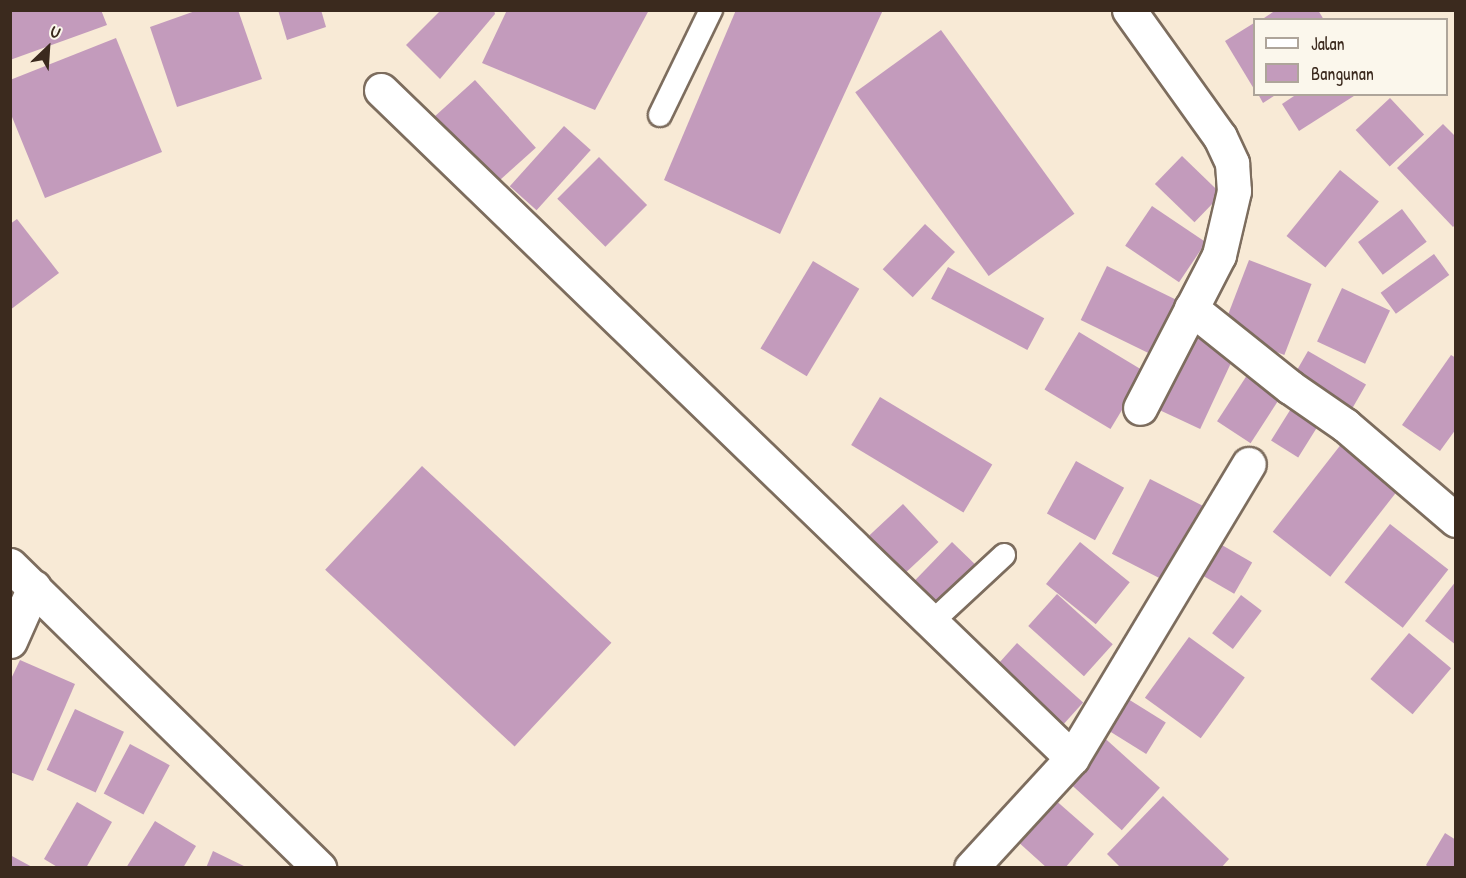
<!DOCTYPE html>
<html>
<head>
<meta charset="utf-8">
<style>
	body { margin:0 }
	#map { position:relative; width:1466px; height:878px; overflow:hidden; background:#f8ead6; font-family:"Patrick Hand",sans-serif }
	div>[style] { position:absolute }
	.building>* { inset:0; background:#c39bbc; transform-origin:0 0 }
	.roads { filter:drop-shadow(2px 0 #7d6d5e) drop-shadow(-2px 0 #7d6d5e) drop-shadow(0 2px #7d6d5e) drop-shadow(0 -2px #7d6d5e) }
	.lane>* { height:22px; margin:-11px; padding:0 11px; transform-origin:11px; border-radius:11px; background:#fff }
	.street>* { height:33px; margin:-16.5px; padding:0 16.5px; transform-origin:16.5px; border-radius:16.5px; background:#fff }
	span { translate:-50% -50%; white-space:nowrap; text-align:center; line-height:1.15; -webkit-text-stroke:4.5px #fbf7ec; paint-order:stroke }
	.frame { position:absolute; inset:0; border:12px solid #3b2a1e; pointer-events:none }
	.legend { position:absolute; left:1253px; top:18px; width:195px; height:78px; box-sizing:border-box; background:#fbf7ec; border:2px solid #aea59a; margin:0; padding:8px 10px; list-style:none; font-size:18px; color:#3b2a1e }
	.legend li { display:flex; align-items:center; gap:12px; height:30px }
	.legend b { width:30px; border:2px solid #aea59a }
	.north { position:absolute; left:18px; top:18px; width:60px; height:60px; -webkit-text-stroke:4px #fbf7ec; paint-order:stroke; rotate:25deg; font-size:16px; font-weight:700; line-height:24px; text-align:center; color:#3b2a1e }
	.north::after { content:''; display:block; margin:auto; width:21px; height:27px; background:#3b2a1e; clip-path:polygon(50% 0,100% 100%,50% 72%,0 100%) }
</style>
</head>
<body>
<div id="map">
	<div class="building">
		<i style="clip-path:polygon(10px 10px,101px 10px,107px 25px,10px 60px)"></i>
		<i style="clip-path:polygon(198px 10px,238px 10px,262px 79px,177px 107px,150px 27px)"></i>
		<i style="clip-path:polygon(278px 10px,321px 10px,326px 27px,287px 40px)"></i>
		<i style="clip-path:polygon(441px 10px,494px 10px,495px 14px,440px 79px,406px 45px)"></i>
		<i style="clip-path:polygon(507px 10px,649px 10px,595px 110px,482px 63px)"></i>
		<i style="clip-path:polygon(736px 10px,883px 10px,780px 234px,664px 180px)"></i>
		<i style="clip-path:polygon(1276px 10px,1318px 10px,1324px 20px,1261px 20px)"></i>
		<i style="clip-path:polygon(1254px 23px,1254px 89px,1225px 41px)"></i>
		<i style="left:941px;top:30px;width:227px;height:106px;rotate:54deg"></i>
		<i style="clip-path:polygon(116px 38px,162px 152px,45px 198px,10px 112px,10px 80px)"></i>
		<i style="left:475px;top:80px;width:91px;height:54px;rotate:48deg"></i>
		<i style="clip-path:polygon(1258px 94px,1277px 94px,1263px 103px)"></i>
		<i style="clip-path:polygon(1297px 94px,1357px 94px,1299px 131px,1282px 104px)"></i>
		<i style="left:1390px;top:98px;width:50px;height:47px;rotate:47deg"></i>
		<i style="clip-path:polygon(1443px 124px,1456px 137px,1456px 224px,1453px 227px,1397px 168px)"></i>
		<i style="left:564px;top:126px;width:36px;height:81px;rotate:42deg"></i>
		<i style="left:1182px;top:156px;width:55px;height:39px;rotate:44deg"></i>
		<i style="left:599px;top:157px;width:68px;height:59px;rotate:45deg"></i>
		<i style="left:1340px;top:170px;width:50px;height:85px;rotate:39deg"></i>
		<i style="left:1152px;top:206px;width:65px;height:48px;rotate:34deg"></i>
		<i style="left:1402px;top:209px;width:41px;height:55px;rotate:53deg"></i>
		<i style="clip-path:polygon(17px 219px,59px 273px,10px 310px,10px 224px)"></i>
		<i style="left:925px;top:224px;width:41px;height:62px;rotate:43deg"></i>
		<i style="left:1434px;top:254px;width:26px;height:66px;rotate:54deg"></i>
		<i style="left:1249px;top:260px;width:67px;height:76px;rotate:21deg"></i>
		<i style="left:813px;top:261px;width:54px;height:102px;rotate:31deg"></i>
		<i style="left:1107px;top:266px;width:77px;height:60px;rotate:26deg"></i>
		<i style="left:948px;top:267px;width:109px;height:36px;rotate:28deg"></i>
		<i style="left:1342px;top:288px;width:53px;height:59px;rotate:25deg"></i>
		<i style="left:1192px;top:326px;width:51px;height:90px;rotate:25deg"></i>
		<i style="left:1079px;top:332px;width:77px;height:67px;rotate:31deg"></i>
		<i style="left:1308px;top:351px;width:67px;height:36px;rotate:30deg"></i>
		<i style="clip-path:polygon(1451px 355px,1456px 358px,1456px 429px,1440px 451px,1402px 425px)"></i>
		<i style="left:1253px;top:366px;width:40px;height:66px;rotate:33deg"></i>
		<i style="left:880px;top:397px;width:131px;height:56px;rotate:31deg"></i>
		<i style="left:1297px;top:399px;width:32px;height:49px;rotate:32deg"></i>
		<i style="left:1346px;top:438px;width:73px;height:119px;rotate:38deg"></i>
		<i style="left:1076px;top:461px;width:55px;height:60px;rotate:29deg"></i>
		<i style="left:422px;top:466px;width:259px;height:142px;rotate:43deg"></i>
		<i style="left:1150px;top:479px;width:63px;height:84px;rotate:27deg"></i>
		<i style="left:903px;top:504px;width:52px;height:52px;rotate:47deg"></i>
		<i style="left:1390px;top:524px;width:74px;height:74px;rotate:38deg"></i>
		<i style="left:1208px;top:537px;width:51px;height:36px;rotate:30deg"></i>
		<i style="left:952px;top:542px;width:36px;height:59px;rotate:44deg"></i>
		<i style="left:1080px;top:542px;width:64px;height:54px;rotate:39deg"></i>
		<i style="clip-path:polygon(1456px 581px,1456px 645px,1425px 621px)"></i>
		<i style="left:1057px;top:594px;width:75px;height:43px;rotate:42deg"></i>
		<i style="left:1241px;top:595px;width:26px;height:48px;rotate:37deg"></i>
		<i style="left:1409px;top:633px;width:55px;height:60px;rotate:40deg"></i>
		<i style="left:1189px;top:637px;width:69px;height:75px;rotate:36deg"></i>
		<i style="left:1017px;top:643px;width:89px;height:32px;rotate:42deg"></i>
		<i style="clip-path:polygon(20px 660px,75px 684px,33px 781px,10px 772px,10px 681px)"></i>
		<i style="left:1120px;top:694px;width:54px;height:37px;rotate:32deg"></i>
		<i style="left:75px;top:709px;width:54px;height:67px;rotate:25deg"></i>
		<i style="left:1099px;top:733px;width:82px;height:57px;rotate:42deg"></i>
		<i style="left:130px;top:744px;width:45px;height:56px;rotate:28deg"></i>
		<i style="clip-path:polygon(1163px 796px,1229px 859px,1221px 868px,1121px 868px,1107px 854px)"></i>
		<i style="clip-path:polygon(1053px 798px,1094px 834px,1065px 868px,1047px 868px,1016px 840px)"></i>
		<i style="clip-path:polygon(77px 802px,112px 822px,86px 868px,59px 868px,44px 859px)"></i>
		<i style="clip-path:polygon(155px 821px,196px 846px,183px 868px,126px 868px)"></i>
		<i style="clip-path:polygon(1445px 833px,1456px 840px,1456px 868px,1429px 868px,1426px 865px)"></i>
		<i style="clip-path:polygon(213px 851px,248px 868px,206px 868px)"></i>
		<i style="clip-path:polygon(10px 855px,34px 868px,10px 868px)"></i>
	</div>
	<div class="roads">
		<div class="lane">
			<i style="left:660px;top:115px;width:117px;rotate:-64.1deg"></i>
			<i style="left:933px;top:621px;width:97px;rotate:-42.9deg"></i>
		</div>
		<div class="street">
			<i style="left:1129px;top:10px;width:156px;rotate:54.4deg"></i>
			<i style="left:1220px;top:137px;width:29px;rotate:65deg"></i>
			<i style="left:1232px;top:163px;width:28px;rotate:86deg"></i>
			<i style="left:1234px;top:191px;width:66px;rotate:103.2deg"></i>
			<i style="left:1219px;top:255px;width:172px;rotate:117.3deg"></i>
			<i style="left:381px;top:90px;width:961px;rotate:44.03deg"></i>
			<i style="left:1072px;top:758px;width:149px;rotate:132.6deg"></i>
			<i style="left:1191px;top:308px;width:127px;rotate:38.6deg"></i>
			<i style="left:1290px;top:387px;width:67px;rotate:34.6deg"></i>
			<i style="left:1345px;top:425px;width:146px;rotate:40.6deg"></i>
			<i style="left:10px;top:565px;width:433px;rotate:44.4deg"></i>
			<i style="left:10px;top:641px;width:59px;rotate:-66deg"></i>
			<i style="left:1072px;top:758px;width:343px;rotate:-59deg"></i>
		</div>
	</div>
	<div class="frame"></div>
	<ul class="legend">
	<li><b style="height:8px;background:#fff"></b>Jalan</li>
	<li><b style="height:16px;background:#c39bbc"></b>Bangunan</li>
	</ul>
	<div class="north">U</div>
</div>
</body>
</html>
